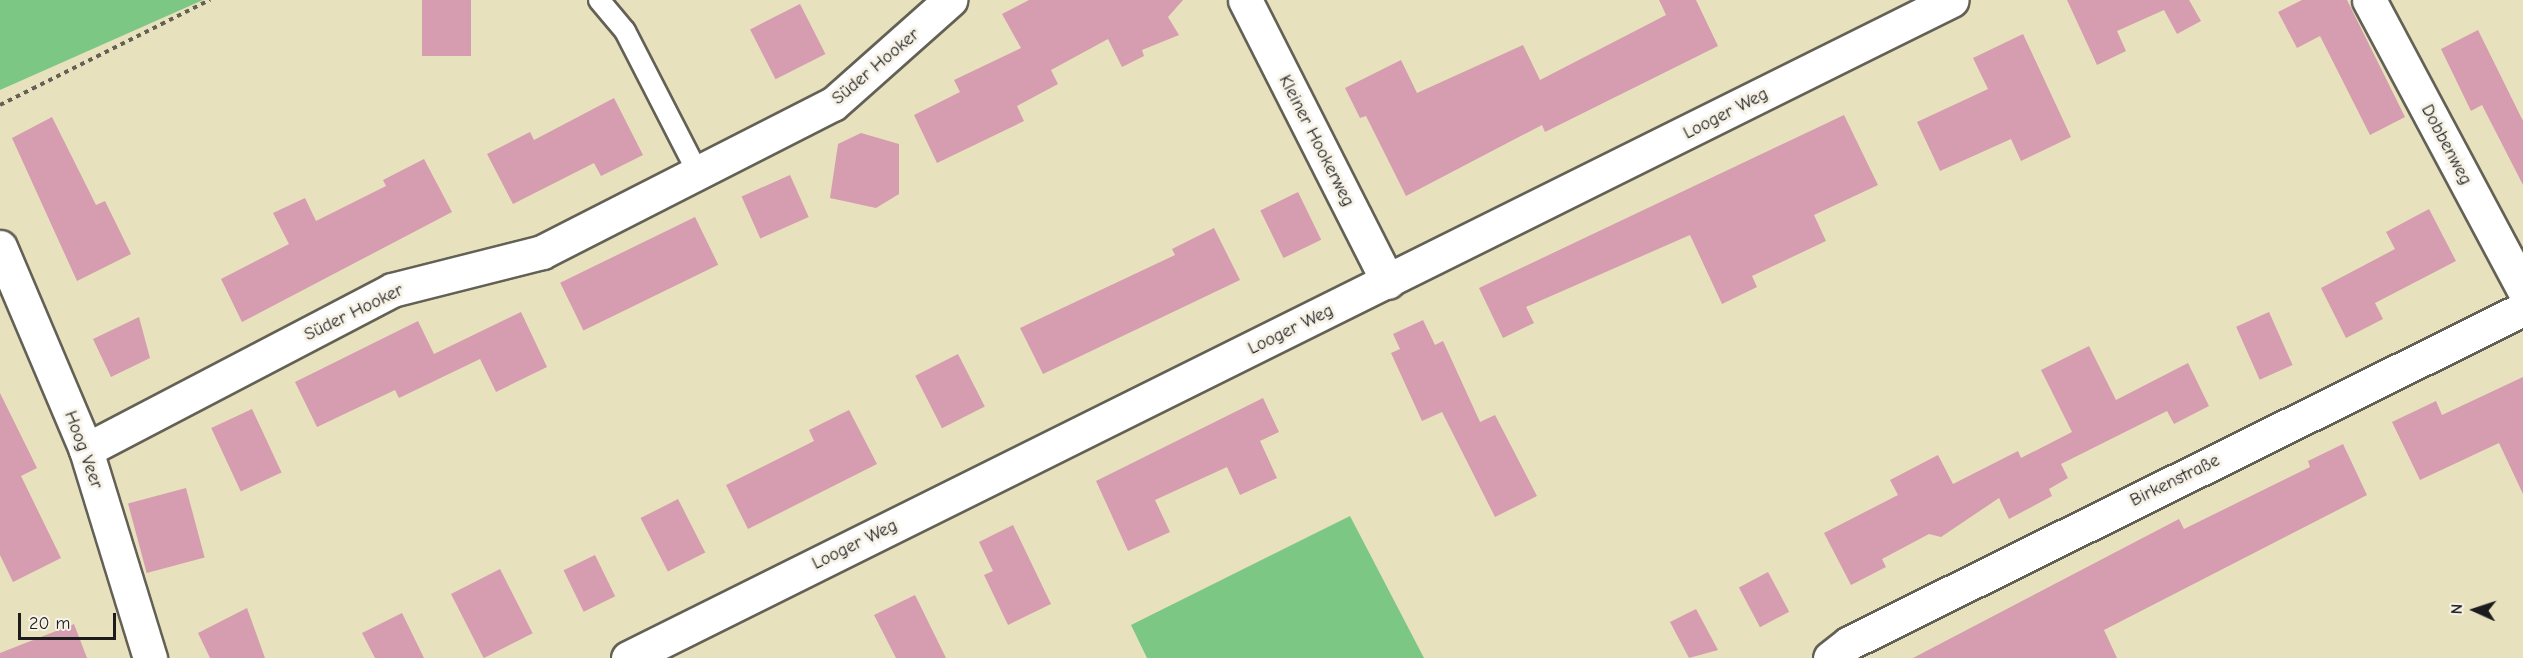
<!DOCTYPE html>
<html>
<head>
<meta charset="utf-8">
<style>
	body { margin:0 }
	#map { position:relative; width:2523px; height:658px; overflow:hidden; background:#e8e1be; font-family:"Comic Neue",sans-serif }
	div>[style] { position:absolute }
	.green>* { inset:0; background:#7dc785 }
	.building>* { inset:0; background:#d59daf; transform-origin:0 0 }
	.path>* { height:4px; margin-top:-2px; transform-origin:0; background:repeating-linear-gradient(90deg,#636155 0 4.5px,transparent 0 9px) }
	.roads { filter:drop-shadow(2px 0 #636155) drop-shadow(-2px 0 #636155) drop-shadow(0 2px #636155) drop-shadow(0 -2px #636155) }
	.service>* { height:20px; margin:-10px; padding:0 10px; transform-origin:10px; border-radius:10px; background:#fff }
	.minor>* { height:33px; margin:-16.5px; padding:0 16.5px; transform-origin:16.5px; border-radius:16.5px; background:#fff }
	span { translate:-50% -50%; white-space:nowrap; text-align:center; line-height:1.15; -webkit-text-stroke:6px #f7f3e8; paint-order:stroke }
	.street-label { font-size:18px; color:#1c1c1c }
	.north { position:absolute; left:2445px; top:580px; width:60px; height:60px; -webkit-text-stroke:4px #f7f3e8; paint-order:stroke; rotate:273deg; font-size:16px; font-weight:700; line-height:24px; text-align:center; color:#1c1c1c }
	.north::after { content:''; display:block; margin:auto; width:21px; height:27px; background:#1c1c1c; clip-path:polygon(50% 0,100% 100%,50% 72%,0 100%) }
	.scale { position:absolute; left:18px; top:613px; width:98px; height:27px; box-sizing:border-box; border:3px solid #1c1c1c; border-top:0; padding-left:8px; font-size:18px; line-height:21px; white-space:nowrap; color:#1c1c1c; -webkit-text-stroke:4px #f7f3e8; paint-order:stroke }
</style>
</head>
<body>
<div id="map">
	<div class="green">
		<i style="clip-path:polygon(0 0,203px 0,0 90px)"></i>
		<i style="clip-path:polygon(1350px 516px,1424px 658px,1147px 658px,1131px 625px)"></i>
	</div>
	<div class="building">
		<i style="left:422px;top:0;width:49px;height:56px"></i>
		<i style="clip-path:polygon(1029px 0,1183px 0,1168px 17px,1179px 35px,1142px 50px,1144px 56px,1122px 67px,1108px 39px,1051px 70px,1058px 84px,1017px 106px,1024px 121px,937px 163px,914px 115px,960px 92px,954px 80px,1021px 48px,1002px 14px)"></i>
		<i style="clip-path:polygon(1659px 0,1696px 0,1718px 46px,1545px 132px,1542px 125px,1406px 196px,1366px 116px,1360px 118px,1345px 88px,1401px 60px,1417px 93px,1523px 45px,1540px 80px,1666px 15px)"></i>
		<i style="clip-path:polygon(2067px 0,2189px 0,2201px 21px,2177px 34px,2164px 10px,2117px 31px,2126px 51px,2097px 65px)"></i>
		<i style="clip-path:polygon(2302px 0,2347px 0,2405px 117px,2370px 135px,2320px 36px,2297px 48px,2278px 12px)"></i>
		<i style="left:800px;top:4px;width:56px;height:56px;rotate:63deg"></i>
		<i style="clip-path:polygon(2478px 30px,2523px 121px,2523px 185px,2482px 105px,2471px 111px,2441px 49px)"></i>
		<i style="clip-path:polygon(2023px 34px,2071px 137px,2021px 161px,2011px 139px,1940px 171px,1917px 122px,1988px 89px,1973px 58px)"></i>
		<i style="clip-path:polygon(614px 98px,643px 155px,601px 176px,594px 163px,513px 204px,487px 154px,530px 132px,534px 140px)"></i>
		<i style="clip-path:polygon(1844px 115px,1878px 185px,1814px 215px,1826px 241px,1752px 276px,1757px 287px,1722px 304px,1690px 235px,1526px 307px,1534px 323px,1503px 338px,1479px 288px)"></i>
		<i style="clip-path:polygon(52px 117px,96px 205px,105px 201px,131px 254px,77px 281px,12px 138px)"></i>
		<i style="clip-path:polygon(861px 133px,899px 144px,899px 194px,876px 208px,830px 198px,838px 144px)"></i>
		<i style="clip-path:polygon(424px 159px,452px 212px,242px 322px,221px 279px,289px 244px,273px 213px,305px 198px,316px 221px,386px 186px,383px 180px)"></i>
		<i style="left:790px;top:175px;width:46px;height:53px;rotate:66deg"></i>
		<i style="left:1298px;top:192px;width:53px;height:42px;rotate:64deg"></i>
		<i style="clip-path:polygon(2429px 209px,2456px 261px,2375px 303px,2383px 319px,2346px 338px,2321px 288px,2395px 249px,2386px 232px)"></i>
		<i style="left:695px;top:217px;width:53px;height:150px;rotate:64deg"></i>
		<i style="clip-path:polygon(1214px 228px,1240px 280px,1043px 374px,1020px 328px,1175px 255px,1172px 249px)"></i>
		<i style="clip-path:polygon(521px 312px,547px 367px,496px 392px,480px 359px,399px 398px,395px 390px,317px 427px,295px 382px,418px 321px,434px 354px)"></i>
		<i style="left:2269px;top:312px;width:58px;height:36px;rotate:66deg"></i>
		<i style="clip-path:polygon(139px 317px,150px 358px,111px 377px,93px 339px)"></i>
		<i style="clip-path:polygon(1423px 320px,1435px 345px,1443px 341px,1480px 422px,1495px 415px,1537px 496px,1495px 517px,1442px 412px,1422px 421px,1391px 353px,1400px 349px,1393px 334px)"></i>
		<i style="clip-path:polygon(2089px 346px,2116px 400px,2188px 363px,2209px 406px,2174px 424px,2167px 411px,2061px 464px,2068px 478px,2049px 489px,2052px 496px,2009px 519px,1999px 498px,1941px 537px,1929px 534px,1882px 559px,1886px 567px,1851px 585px,1824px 533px,1898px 495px,1890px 480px,1938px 455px,1953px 484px,2018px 451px,2021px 458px,2072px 432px,2041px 370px)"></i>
		<i style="left:958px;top:354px;width:59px;height:48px;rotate:63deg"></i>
		<i style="clip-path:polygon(2523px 377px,2523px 494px,2499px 443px,2420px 480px,2392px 422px,2436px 401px,2442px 415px)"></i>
		<i style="clip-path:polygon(0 393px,37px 468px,21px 476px,61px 558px,13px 582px,0 555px)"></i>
		<i style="clip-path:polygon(1263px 398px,1279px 432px,1260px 441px,1277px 478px,1240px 495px,1227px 467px,1155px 500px,1170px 532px,1128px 551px,1096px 481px)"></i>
		<i style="left:252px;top:409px;width:70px;height:45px;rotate:65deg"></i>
		<i style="clip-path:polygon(849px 410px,877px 464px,748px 529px,726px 485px,814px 441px,809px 430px)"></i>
		<i style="clip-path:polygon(2343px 444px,2367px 495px,2104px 630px,2117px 658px,1913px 658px,2179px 519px,2184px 529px,2310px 467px,2308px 461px)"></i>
		<i style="left:186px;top:488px;width:72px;height:60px;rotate:75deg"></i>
		<i style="left:678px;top:499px;width:60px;height:42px;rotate:63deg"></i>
		<i style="clip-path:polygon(1013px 525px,1051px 604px,1008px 625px,984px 575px,993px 571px,979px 542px)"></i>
		<i style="left:595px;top:555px;width:46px;height:35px;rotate:64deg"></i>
		<i style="left:500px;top:569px;width:72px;height:55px;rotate:63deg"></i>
		<i style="left:1768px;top:572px;width:45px;height:33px;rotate:62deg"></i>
		<i style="clip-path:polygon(915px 595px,946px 658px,896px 658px,874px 615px)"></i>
		<i style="clip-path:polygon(247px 608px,265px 658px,210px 658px,198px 633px)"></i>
		<i style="clip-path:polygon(1696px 609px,1718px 650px,1689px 658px,1670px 622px)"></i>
		<i style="clip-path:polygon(402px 613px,424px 658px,375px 658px,362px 633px)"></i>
		<i style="clip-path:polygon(74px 624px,87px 658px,0 658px,0 653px)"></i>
	</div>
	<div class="path">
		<i style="left:0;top:105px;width:235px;rotate:-26.6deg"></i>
	</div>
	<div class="roads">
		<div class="service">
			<i style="left:599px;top:0;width:40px;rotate:50deg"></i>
			<i style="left:625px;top:31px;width:157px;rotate:62.8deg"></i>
		</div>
		<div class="minor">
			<i style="left:1245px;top:0;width:316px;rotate:63.1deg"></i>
			<i style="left:2369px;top:0;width:327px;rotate:61.9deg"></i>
			<i style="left:0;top:247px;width:220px;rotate:67deg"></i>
			<i style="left:86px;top:450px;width:218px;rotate:72.9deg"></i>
			<i style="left:86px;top:450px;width:345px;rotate:-27.6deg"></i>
			<i style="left:392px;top:290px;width:155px;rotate:-14.2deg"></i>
			<i style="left:542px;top:252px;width:326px;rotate:-27deg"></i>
			<i style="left:833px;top:104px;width:157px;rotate:-41.6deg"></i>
			<i style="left:628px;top:658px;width:1478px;rotate:-26.43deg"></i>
			<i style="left:1830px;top:658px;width:24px;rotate:-38deg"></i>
			<i style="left:1849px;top:643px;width:752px;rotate:-26.36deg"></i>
		</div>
	</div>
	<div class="street-label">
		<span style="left:876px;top:67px;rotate:-40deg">Süder Hooker</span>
		<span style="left:1726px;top:114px;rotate:-27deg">Looger Weg</span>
		<span style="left:1316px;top:141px;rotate:63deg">Kleiner Hookerweg</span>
		<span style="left:2446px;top:145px;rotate:62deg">Dobbenweg</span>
		<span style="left:354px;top:313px;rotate:-26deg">Süder Hooker</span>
		<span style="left:1291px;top:330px;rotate:-26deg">Looger Weg</span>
		<span style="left:83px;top:450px;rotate:70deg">Hoog Veer</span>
		<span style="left:2175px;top:481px;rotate:-26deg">Birkenstraße</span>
		<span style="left:855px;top:545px;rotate:-26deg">Looger Weg</span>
	</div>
	<div class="north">N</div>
	<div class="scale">20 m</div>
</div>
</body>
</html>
